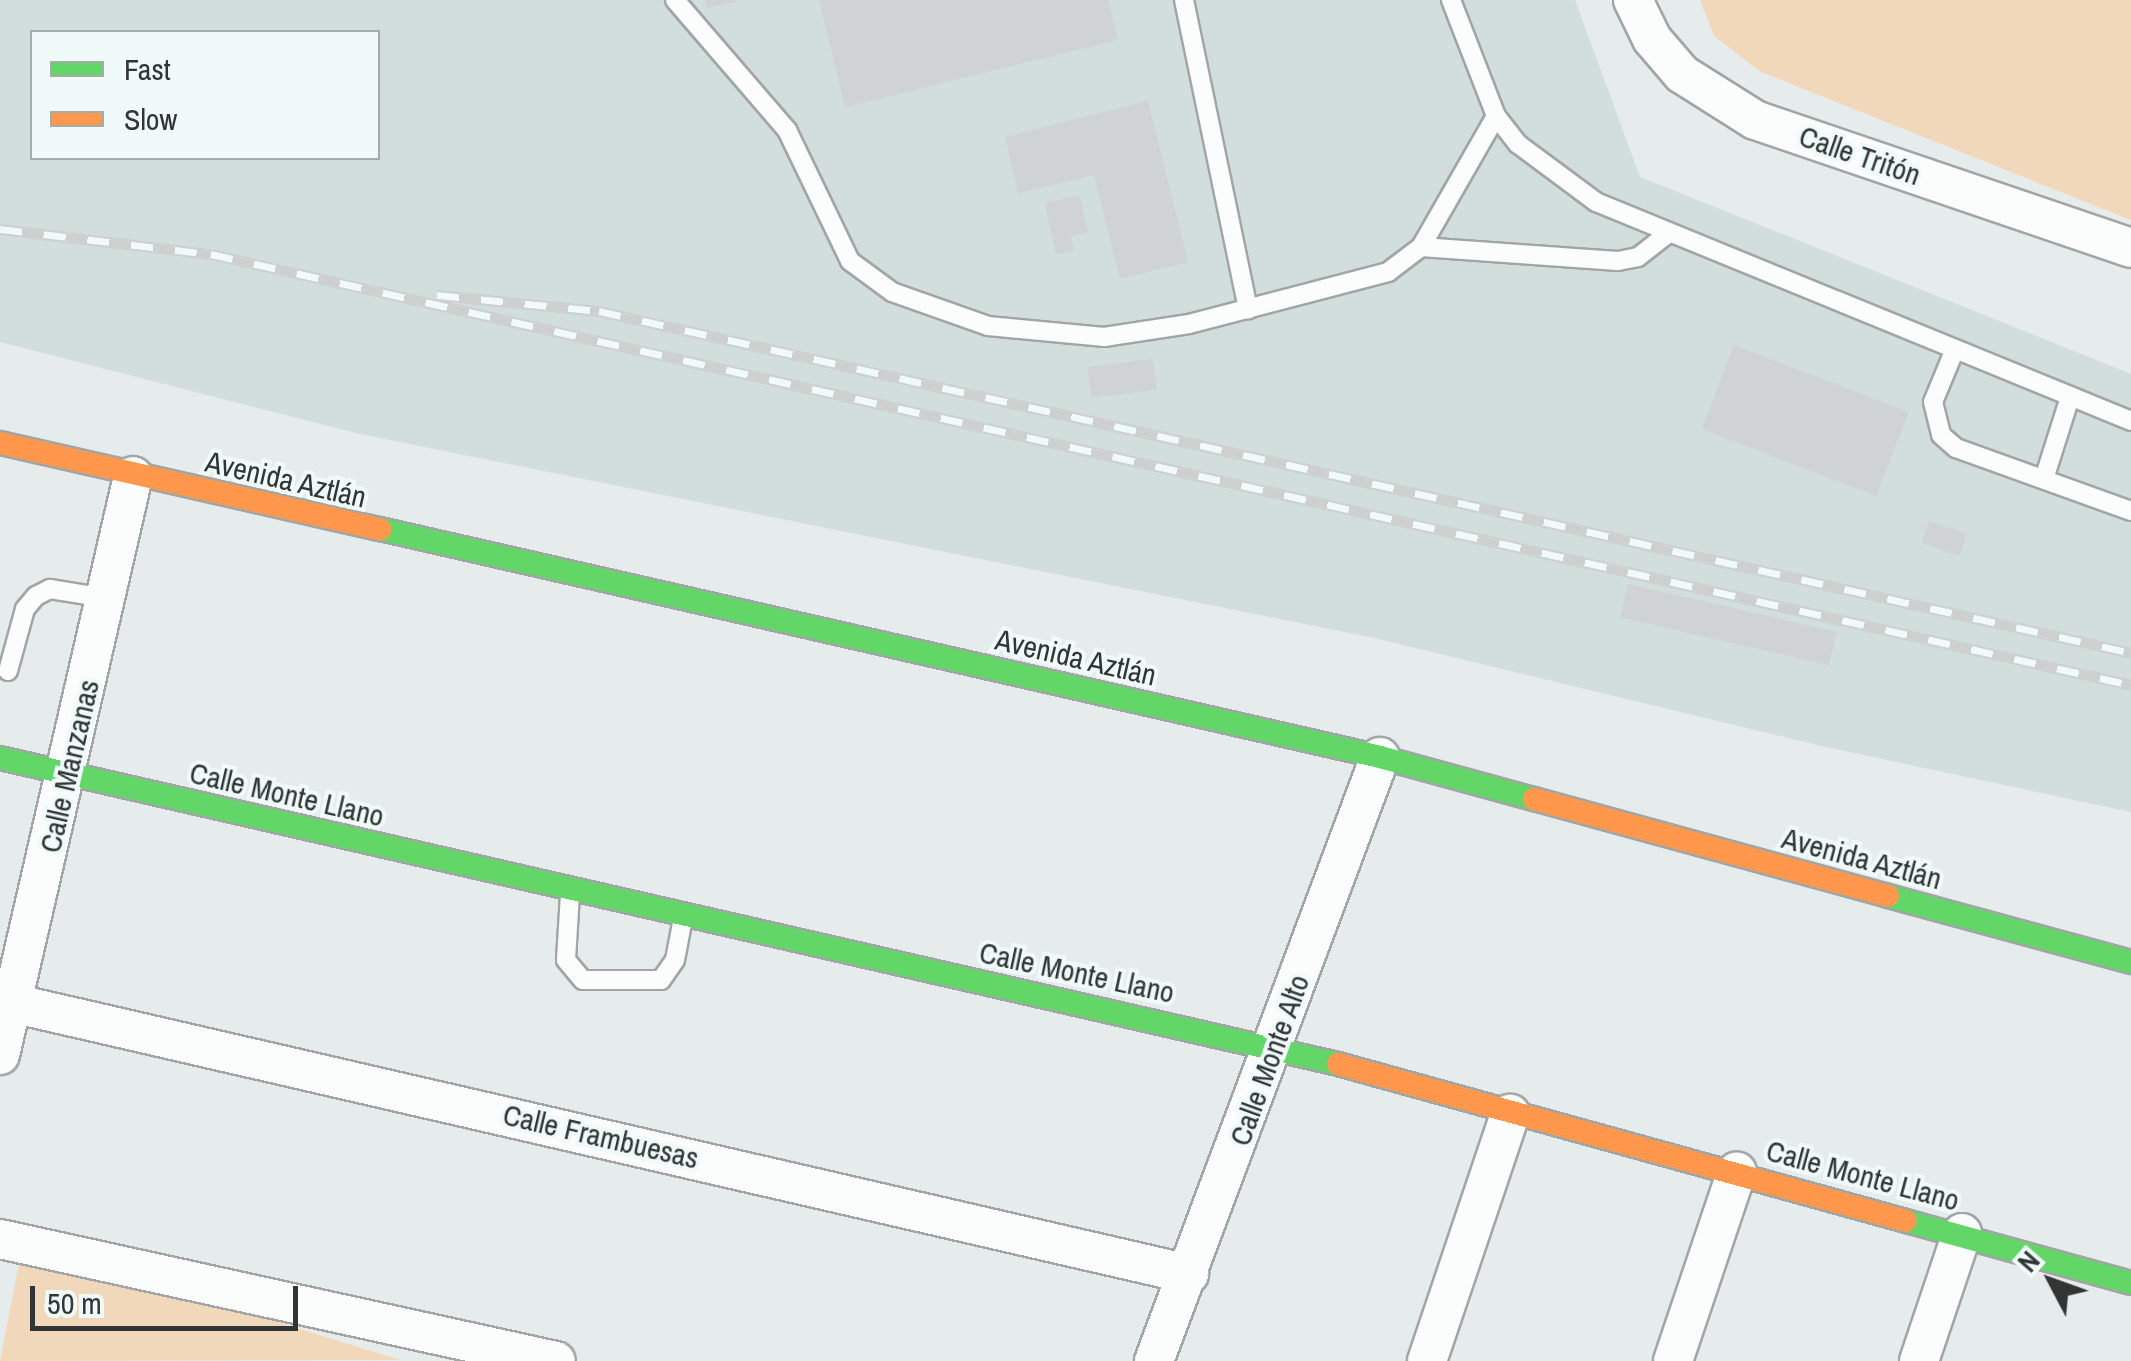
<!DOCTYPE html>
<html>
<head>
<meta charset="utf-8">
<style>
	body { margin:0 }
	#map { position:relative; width:2131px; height:1361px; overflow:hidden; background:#e6ebeb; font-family:"Archivo Narrow",sans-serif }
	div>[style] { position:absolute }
	.built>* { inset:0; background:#d2dedc }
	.green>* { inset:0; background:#f2d8bb }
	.building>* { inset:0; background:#cfd3d3; transform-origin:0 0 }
	.roads { filter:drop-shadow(2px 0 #a1a5a5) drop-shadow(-2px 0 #a1a5a5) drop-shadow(0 2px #a1a5a5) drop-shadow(0 -2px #a1a5a5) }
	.lane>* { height:18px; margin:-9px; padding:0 9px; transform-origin:9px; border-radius:9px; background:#fbfcfc }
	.street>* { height:38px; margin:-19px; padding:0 19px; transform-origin:19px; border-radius:19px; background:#fbfcfc }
	.fast>* { height:22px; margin:-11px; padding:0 11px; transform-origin:11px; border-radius:11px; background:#63d668 }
	.slow>* { height:22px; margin:-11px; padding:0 11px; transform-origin:11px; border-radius:11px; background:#ff974d }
	.rail>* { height:11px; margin-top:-5.5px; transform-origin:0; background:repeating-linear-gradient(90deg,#f0fbf9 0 22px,#ced0d0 0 44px); box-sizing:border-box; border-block:2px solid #ced0d0 }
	span { translate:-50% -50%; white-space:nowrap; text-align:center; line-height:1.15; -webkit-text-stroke:8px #f0fbf9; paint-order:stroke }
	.street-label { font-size:30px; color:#313534 }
	.legend { position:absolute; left:30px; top:30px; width:350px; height:130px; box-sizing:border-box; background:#f0fbf9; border:2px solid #a4acaa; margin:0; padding:12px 18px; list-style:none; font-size:30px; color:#313534 }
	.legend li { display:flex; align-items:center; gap:20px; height:50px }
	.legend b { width:50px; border:2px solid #a4acaa }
	.north { position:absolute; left:2001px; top:1231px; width:100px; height:100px; -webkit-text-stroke:8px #f0fbf9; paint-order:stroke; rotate:311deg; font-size:28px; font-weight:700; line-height:40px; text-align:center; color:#313534 }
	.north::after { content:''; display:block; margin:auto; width:35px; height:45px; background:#313534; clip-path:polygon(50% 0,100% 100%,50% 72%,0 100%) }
	.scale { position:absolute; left:30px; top:1286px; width:268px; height:45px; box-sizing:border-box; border:5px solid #313534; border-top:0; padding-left:12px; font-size:30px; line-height:35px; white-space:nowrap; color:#313534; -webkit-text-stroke:8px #f0fbf9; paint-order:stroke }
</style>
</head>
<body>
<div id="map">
	<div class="built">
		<i style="clip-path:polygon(evenodd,0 0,1575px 0,1640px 177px,2131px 374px,2131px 812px,1826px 747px,1374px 638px,360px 434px,0 342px,0 0,32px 32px,378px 32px,378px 158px,32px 158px,32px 32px)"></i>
	</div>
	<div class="green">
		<i style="clip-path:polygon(1700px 0,2131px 0,2131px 220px,1761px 72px,1714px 36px)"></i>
		<i style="clip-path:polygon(23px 1243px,400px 1360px,0 1361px)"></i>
	</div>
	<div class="building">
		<i style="clip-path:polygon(705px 0,736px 0,737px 2px,707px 8px)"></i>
		<i style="clip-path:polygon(819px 0,1108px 0,1118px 40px,845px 107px)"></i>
		<i style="clip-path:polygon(1148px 101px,1188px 262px,1120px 279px,1094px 175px,1018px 193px,1005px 137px)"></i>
		<i style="clip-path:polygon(1079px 195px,1088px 232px,1071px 236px,1074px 250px,1056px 255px,1045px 203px)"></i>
		<i style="left:1734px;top:345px;width:187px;height:90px;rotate:21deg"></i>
		<i style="left:1153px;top:359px;width:31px;height:66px;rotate:83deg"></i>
		<i style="left:1929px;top:521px;width:40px;height:23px;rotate:19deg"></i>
		<i style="left:1628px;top:584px;width:214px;height:34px;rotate:13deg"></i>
	</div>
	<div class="roads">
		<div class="lane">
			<i style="left:675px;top:0;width:172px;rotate:49.3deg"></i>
			<i style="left:787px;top:130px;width:145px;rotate:64.3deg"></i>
			<i style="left:850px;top:261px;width:52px;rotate:36.4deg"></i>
			<i style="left:892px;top:292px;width:102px;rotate:19.5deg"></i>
			<i style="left:988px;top:326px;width:117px;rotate:5.4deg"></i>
			<i style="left:1104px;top:337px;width:86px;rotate:-8.7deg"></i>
			<i style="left:1189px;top:324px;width:206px;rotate:-14.6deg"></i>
			<i style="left:1388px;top:272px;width:41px;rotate:-37.1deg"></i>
			<i style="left:1421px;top:247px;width:151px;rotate:-60.2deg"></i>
			<i style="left:1184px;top:0;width:316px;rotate:78.3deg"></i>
			<i style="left:1451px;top:0;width:124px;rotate:68.8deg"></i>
			<i style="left:1496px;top:116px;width:36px;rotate:52deg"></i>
			<i style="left:1518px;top:144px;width:97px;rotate:36.6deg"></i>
			<i style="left:1596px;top:202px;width:578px;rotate:22.26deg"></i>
			<i style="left:1421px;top:247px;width:197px;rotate:4.1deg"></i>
			<i style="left:1618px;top:261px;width:20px;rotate:-11deg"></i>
			<i style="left:1638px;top:257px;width:37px;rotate:-38deg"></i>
			<i style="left:1955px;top:349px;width:57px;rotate:112.5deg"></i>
			<i style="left:1933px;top:402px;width:34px;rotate:76deg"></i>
			<i style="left:1941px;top:435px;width:20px;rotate:41deg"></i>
			<i style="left:1956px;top:448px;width:186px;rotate:19.8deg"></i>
			<i style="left:2044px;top:479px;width:86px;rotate:-72.4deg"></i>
			<i style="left:8px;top:671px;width:64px;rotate:-74.7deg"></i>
			<i style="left:25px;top:609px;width:17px;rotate:-50deg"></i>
			<i style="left:36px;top:596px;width:16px;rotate:-27deg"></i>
			<i style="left:50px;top:589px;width:57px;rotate:9.1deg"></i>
			<i style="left:570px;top:894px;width:66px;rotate:93.5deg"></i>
			<i style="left:566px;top:960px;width:26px;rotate:50deg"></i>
			<i style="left:583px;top:980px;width:78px"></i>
			<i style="left:661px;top:980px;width:24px;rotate:-55deg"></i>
			<i style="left:675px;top:960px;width:43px;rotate:-79.2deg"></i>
		</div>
		<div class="street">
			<i style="left:1633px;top:0;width:43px;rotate:64deg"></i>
			<i style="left:1652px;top:39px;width:46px;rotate:49.4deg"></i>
			<i style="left:1682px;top:74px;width:86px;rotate:32.2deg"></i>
			<i style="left:1755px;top:120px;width:397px;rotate:18.8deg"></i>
			<i style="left:12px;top:1003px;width:1208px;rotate:12.97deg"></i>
			<i style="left:0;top:1055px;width:594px;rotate:-77.06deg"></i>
			<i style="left:0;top:1239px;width:569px;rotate:12.38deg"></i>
			<i style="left:1154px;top:1361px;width:645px;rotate:-69.49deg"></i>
			<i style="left:1427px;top:1361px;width:261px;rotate:-71.4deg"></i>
			<i style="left:1673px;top:1361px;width:200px;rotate:-71.4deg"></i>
			<i style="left:1919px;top:1361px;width:135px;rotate:-71.4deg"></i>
		</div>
		<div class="fast">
			<i style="left:380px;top:529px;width:1026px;rotate:12.84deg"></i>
			<i style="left:1380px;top:757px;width:160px;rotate:15.3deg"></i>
			<i style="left:0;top:758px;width:1373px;rotate:12.88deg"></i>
			<i style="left:1888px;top:896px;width:252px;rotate:15.2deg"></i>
			<i style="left:1906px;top:1221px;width:233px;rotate:15.4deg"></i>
		</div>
		<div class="slow">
			<i style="left:0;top:443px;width:390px;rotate:12.8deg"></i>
			<i style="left:1534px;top:799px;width:367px;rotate:15.3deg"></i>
			<i style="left:1338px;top:1064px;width:589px;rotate:15.45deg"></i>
		</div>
	</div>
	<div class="rail">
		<i style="left:0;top:229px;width:212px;rotate:6.8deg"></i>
		<i style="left:211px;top:254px;width:1968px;rotate:12.65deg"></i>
		<i style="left:437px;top:295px;width:163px;rotate:5.6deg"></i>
		<i style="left:599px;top:311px;width:1570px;rotate:12.58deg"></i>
	</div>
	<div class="street-label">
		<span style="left:1860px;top:155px;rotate:19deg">Calle Tritón</span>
		<span style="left:286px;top:479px;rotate:13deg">Avenida Aztlán</span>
		<span style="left:1076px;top:657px;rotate:13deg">Avenida Aztlán</span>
		<span style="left:69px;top:766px;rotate:-77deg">Calle Manzanas</span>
		<span style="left:287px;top:794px;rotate:13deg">Calle Monte Llano</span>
		<span style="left:1862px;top:858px;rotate:15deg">Avenida Aztlán</span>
		<span style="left:1077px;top:972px;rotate:12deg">Calle Monte Llano</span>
		<span style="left:1269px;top:1060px;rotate:-70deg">Calle Monte Alto</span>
		<span style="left:601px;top:1136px;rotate:13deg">Calle Frambuesas</span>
		<span style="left:1863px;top:1175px;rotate:15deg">Calle Monte Llano</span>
	</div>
	<ul class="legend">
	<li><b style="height:12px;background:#63d668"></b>Fast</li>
	<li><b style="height:12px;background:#ff974d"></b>Slow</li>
	</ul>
	<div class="north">N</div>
	<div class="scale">50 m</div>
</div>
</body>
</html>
